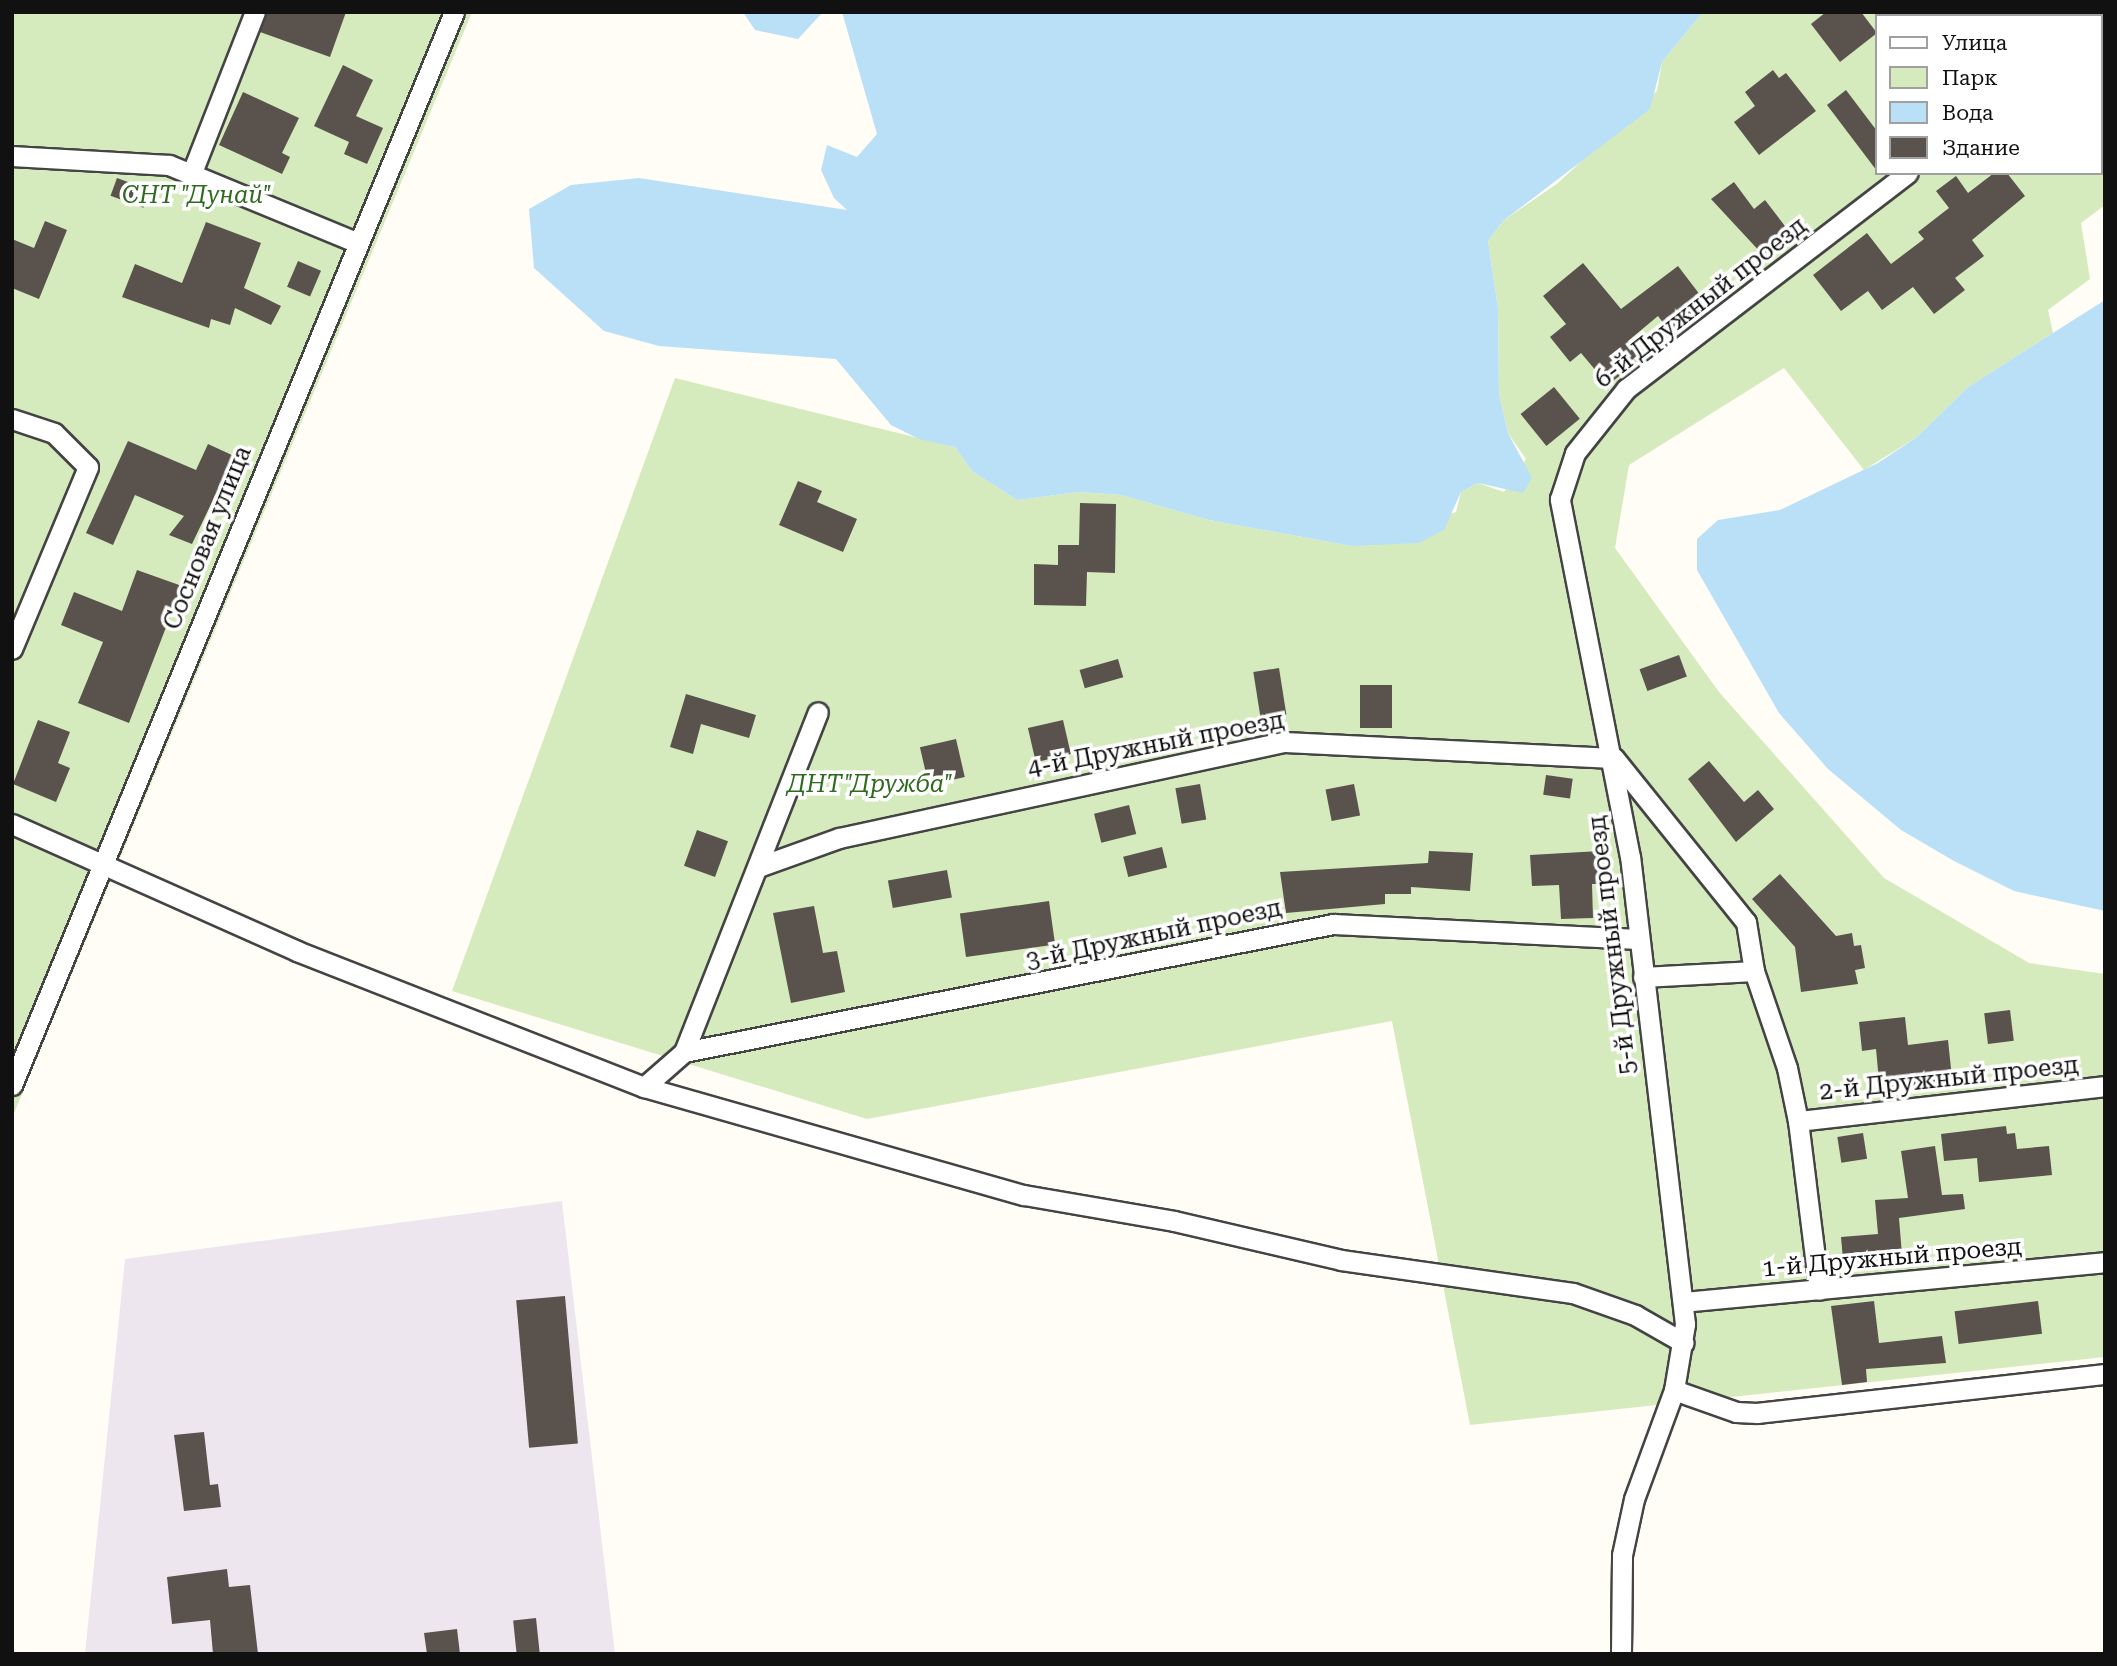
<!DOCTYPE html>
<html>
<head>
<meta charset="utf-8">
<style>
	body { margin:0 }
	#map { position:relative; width:2117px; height:1666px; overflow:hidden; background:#fffdf5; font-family:"Roboto Serif",serif }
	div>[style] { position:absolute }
	.industrial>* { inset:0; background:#eee6ef }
	.green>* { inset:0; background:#d5ebbd }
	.water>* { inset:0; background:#b9e0f7 }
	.building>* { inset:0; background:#5a524d; transform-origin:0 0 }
	.roads { filter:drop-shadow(2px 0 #444) drop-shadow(-2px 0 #444) drop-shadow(0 2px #444) drop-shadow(0 -2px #444) }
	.minor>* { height:19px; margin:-9.5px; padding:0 9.5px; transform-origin:9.5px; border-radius:9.5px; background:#fff }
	span { translate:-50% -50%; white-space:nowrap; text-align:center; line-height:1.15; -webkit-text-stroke:7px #fff; paint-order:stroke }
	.park-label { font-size:24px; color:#2f6b1f; font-style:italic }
	.street-label { font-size:24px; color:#111 }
	.frame { position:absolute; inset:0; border:14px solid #111; pointer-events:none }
	.legend { position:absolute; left:1875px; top:14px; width:228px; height:161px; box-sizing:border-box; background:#fff; border:2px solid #a0a0a0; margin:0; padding:9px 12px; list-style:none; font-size:21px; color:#111 }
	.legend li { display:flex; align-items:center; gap:14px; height:35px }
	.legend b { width:35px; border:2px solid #a0a0a0 }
</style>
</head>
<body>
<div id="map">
	<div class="industrial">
		<i style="clip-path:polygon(562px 1201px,615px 1654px,85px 1654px,125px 1259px)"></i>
	</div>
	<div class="green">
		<i style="clip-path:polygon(12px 12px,472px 12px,12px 1118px)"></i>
		<i style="clip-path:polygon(evenodd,1703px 12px,2105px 12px,2105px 205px,2081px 223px,2090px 279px,2048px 310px,2053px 333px,1968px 387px,1917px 437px,1864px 470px,1784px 368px,1629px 465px,1615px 548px,1719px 692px,1884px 878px,2029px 963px,2105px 974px,2105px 1357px,1470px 1425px,1392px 1021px,867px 1119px,452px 991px,675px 378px,955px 447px,972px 471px,1017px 500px,1079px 492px,1121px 495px,1209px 520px,1352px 546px,1456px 512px,1461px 492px,1478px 483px,1504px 492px,1526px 459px,1508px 433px,1499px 394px,1498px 308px,1488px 241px,1503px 221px,1558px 183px,1657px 91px,1662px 62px,1703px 12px,1877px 16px,2101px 16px,2101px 173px,1877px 173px,1877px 16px)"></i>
	</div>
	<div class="water">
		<i style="clip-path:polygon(743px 12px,823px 12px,798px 39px,755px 30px)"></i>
		<i style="clip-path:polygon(842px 12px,1703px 12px,1662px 62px,1650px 109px,1503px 221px,1488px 241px,1498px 308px,1499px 394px,1508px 433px,1532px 478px,1523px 493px,1478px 483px,1461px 492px,1444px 530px,1419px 543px,1352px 546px,1209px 520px,1121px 495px,1079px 492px,1017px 500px,972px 471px,955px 447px,919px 439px,891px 425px,836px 359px,659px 346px,604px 331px,534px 268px,529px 209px,571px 185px,639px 178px,847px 210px,834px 198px,821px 170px,827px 145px,857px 157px,877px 134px)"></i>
		<i style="clip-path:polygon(2105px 300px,2105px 911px,2014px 891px,1954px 861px,1901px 830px,1828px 769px,1779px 713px,1697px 570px,1697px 539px,1718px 520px,1780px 510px,1878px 463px,1917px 437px,1968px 387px)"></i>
	</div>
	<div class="building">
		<i style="clip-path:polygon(267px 12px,346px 12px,330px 57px,260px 32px)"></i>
		<i style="clip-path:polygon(1826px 12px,1861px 12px,1877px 33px,1840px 62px,1811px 24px)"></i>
		<i style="clip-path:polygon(343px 65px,373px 80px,356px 116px,383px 128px,367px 164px,344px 154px,349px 142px,314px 126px)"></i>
		<i style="clip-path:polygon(1773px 70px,1779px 78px,1786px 73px,1816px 111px,1759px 155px,1734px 122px,1755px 106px,1745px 92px)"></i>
		<i style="clip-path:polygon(1846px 90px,1877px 131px,1877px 171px,1827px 105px)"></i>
		<i style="clip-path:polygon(243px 92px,299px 118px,282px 153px,290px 157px,282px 174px,219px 145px)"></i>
		<i style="clip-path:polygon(1994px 173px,2007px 173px,2025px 196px,1972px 240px,1984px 256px,1955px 278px,1965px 290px,1934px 314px,1913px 287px,1882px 310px,1868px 291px,1841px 311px,1813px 275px,1867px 233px,1891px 264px,1924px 239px,1918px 232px,1949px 208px,1936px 191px,1956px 176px,1968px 193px)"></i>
		<i style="left:117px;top:178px;width:35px;height:19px;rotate:20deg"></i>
		<i style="clip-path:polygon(1734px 182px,1754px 209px,1765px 200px,1791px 234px,1763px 255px,1711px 199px)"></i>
		<i style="clip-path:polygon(45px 221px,67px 230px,39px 299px,12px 288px,12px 239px,34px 248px)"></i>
		<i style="clip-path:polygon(206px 222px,261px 243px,244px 288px,281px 306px,271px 325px,235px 308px,230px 325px,211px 319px,209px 328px,122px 297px,135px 264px,182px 283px)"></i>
		<i style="left:298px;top:261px;width:25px;height:28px;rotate:23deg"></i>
		<i style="clip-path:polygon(1583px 263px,1621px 309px,1678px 266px,1707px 304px,1670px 332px,1658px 316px,1628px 341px,1642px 358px,1608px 385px,1581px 353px,1570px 362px,1550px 337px,1566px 324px,1543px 296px)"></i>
		<i style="left:1554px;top:387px;width:41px;height:43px;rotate:51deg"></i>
		<i style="clip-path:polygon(128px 441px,196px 470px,208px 444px,234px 456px,192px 544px,169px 535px,184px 516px,135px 495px,113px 545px,86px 533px)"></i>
		<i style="clip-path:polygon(798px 481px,822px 491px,817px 502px,857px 519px,843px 552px,779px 525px)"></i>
		<i style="clip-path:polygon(1080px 503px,1116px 504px,1115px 573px,1087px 572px,1086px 606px,1034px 605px,1034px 564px,1058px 565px,1058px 545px,1079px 545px)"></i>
		<i style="clip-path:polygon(137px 570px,182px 586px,129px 723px,78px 703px,103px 642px,61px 625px,74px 592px,122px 611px)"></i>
		<i style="left:1679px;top:655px;width:23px;height:42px;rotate:70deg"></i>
		<i style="left:1118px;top:659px;width:19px;height:40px;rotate:74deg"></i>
		<i style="left:1279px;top:668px;width:47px;height:26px;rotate:81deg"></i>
		<i style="left:1360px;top:685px;width:32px;height:43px"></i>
		<i style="clip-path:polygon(686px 694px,756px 715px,749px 738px,701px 724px,693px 754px,670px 747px)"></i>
		<i style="clip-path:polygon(38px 720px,70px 732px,58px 763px,70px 768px,56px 802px,13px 784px)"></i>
		<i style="left:1063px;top:720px;width:35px;height:36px;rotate:77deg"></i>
		<i style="left:956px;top:739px;width:39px;height:37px;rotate:77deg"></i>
		<i style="clip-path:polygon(1709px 761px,1744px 802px,1758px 790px,1774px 809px,1736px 842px,1688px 779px)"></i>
		<i style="left:1546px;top:775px;width:27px;height:20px;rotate:8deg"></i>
		<i style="left:1200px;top:784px;width:36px;height:25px;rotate:80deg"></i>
		<i style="left:1354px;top:784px;width:32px;height:29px;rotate:79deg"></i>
		<i style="left:1129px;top:805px;width:30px;height:36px;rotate:76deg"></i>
		<i style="left:697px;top:830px;width:33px;height:38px;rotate:20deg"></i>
		<i style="left:1162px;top:847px;width:21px;height:40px;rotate:76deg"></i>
		<i style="clip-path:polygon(1429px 851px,1473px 853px,1470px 891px,1411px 887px,1411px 894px,1385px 894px,1385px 904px,1286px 913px,1280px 872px,1428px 863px)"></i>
		<i style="clip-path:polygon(1600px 851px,1602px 884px,1592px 884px,1593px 918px,1561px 919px,1559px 885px,1532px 886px,1530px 855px)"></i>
		<i style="left:947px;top:870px;width:28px;height:60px;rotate:80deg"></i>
		<i style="clip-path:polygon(1780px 874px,1836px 936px,1852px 933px,1854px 946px,1861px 945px,1865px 968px,1855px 970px,1858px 984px,1801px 992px,1795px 947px,1752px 899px)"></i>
		<i style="left:1049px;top:901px;width:44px;height:90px;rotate:82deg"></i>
		<i style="clip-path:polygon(814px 906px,823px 953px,837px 951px,845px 992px,791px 1003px,773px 913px)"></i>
		<i style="left:2010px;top:1010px;width:31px;height:26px;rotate:83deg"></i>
		<i style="clip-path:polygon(1905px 1017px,1908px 1045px,1948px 1040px,1952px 1078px,1880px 1092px,1876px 1049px,1862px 1051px,1859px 1022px)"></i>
		<i style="clip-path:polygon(2006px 1126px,2007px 1134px,2015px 1133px,2017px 1149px,2049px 1146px,2052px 1175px,1979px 1182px,1977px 1158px,1944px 1161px,1941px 1134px)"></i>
		<i style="left:1863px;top:1133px;width:26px;height:26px;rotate:81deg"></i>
		<i style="clip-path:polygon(1935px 1146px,1942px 1195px,1963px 1194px,1965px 1209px,1899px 1218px,1902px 1255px,1843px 1260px,1841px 1237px,1878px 1234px,1875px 1200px,1908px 1198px,1901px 1151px)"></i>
		<i style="left:565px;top:1296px;width:148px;height:49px;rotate:85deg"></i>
		<i style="clip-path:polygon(1874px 1301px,1879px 1343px,1942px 1336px,1946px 1363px,1866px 1369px,1867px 1382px,1842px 1385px,1831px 1306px)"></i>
		<i style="left:2038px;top:1301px;width:33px;height:84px;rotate:83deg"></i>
		<i style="clip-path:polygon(204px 1432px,210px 1485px,218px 1484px,221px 1507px,184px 1511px,174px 1435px)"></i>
		<i style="clip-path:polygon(227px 1569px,229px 1587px,250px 1585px,258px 1654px,213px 1654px,210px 1620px,172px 1624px,167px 1577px)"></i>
		<i style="left:536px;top:1618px;width:36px;height:23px;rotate:84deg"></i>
		<i style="clip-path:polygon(457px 1629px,460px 1654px,427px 1654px,424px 1633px)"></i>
	</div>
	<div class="roads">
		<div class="minor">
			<i style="left:2101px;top:26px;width:4px;rotate:-27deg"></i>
			<i style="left:12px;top:156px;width:157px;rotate:3.3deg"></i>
			<i style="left:169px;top:165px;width:202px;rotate:22.4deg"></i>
			<i style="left:191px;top:175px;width:175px;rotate:-68.6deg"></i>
			<i style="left:12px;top:419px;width:44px;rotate:18.4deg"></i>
			<i style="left:54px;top:433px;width:48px;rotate:45deg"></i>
			<i style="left:88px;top:467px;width:197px;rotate:112.7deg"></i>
			<i style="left:12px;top:824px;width:312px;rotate:24deg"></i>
			<i style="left:297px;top:951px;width:373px;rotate:21.4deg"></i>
			<i style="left:644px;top:1087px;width:395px;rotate:15.9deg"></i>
			<i style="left:1024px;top:1195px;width:152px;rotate:9.8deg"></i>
			<i style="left:1174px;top:1221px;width:171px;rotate:13.1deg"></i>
			<i style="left:1341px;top:1260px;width:234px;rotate:8.1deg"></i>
			<i style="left:1573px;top:1293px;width:66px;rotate:19.5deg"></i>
			<i style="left:1635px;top:1315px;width:56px;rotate:29.7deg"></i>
			<i style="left:758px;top:867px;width:86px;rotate:-19.7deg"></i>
			<i style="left:839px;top:838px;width:455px;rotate:-12.2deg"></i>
			<i style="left:1284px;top:742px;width:330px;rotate:2.8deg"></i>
			<i style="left:1614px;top:758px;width:211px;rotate:51.2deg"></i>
			<i style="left:1746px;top:922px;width:50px;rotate:80.7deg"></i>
			<i style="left:1754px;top:971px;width:102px;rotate:71.2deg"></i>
			<i style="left:1787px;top:1068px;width:54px;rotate:78.3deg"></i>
			<i style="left:1798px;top:1121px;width:170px;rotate:82.9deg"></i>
			<i style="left:1643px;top:977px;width:111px;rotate:-3.1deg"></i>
			<i style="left:684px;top:1052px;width:662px;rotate:-11.16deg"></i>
			<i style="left:1333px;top:924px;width:306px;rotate:2.8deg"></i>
			<i style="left:12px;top:1085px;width:1160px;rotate:-67.61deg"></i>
			<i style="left:644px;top:1087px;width:53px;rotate:-41.2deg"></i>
			<i style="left:684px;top:1052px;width:365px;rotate:-68.5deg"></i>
			<i style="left:1798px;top:1121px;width:309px;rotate:-6.5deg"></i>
			<i style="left:1683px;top:1302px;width:424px;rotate:-5.4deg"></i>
			<i style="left:1674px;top:1390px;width:66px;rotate:19.5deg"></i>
			<i style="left:1736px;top:1412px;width:21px;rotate:3deg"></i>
			<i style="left:1757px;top:1413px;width:350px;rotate:-6.4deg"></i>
			<i style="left:1621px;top:1654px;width:99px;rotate:-89.4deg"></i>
			<i style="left:1622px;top:1555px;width:57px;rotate:-77.9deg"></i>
			<i style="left:1634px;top:1499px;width:116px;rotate:-69.8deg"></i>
			<i style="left:1674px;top:1390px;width:67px;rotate:-80.5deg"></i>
			<i style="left:1685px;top:1324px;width:470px;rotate:-96.7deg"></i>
			<i style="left:1630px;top:857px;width:365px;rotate:-101.1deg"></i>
			<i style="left:1560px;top:499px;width:48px;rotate:-71.9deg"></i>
			<i style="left:1575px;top:453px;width:82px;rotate:-51.4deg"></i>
			<i style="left:1626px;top:389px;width:355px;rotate:-37.5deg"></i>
		</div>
	</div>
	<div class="park-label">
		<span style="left:197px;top:196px">СНТ "Дунай"</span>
		<span style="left:870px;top:785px">ДНТ"Дружба"</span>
	</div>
	<div class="street-label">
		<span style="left:1701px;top:303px;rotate:-38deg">6-й Дружный проезд</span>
		<span style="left:208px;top:538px;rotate:-68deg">Сосновая улица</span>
		<span style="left:1156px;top:745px;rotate:-11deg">4-й Дружный проезд</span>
		<span style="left:1154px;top:935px;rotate:-12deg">3-й Дружный проезд</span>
		<span style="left:1613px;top:945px;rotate:-97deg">5-й Дружный проезд</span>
		<span style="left:1949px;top:1079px;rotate:-6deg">2-й Дружный проезд</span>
		<span style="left:1892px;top:1258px;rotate:-5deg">1-й Дружный проезд</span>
	</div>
	<div class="frame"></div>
	<ul class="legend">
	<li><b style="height:9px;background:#fff"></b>Улица</li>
	<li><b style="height:19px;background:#d5ebbd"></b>Парк</li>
	<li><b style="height:19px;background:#b9e0f7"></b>Вода</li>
	<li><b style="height:19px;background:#5a524d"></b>Здание</li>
	</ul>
</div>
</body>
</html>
